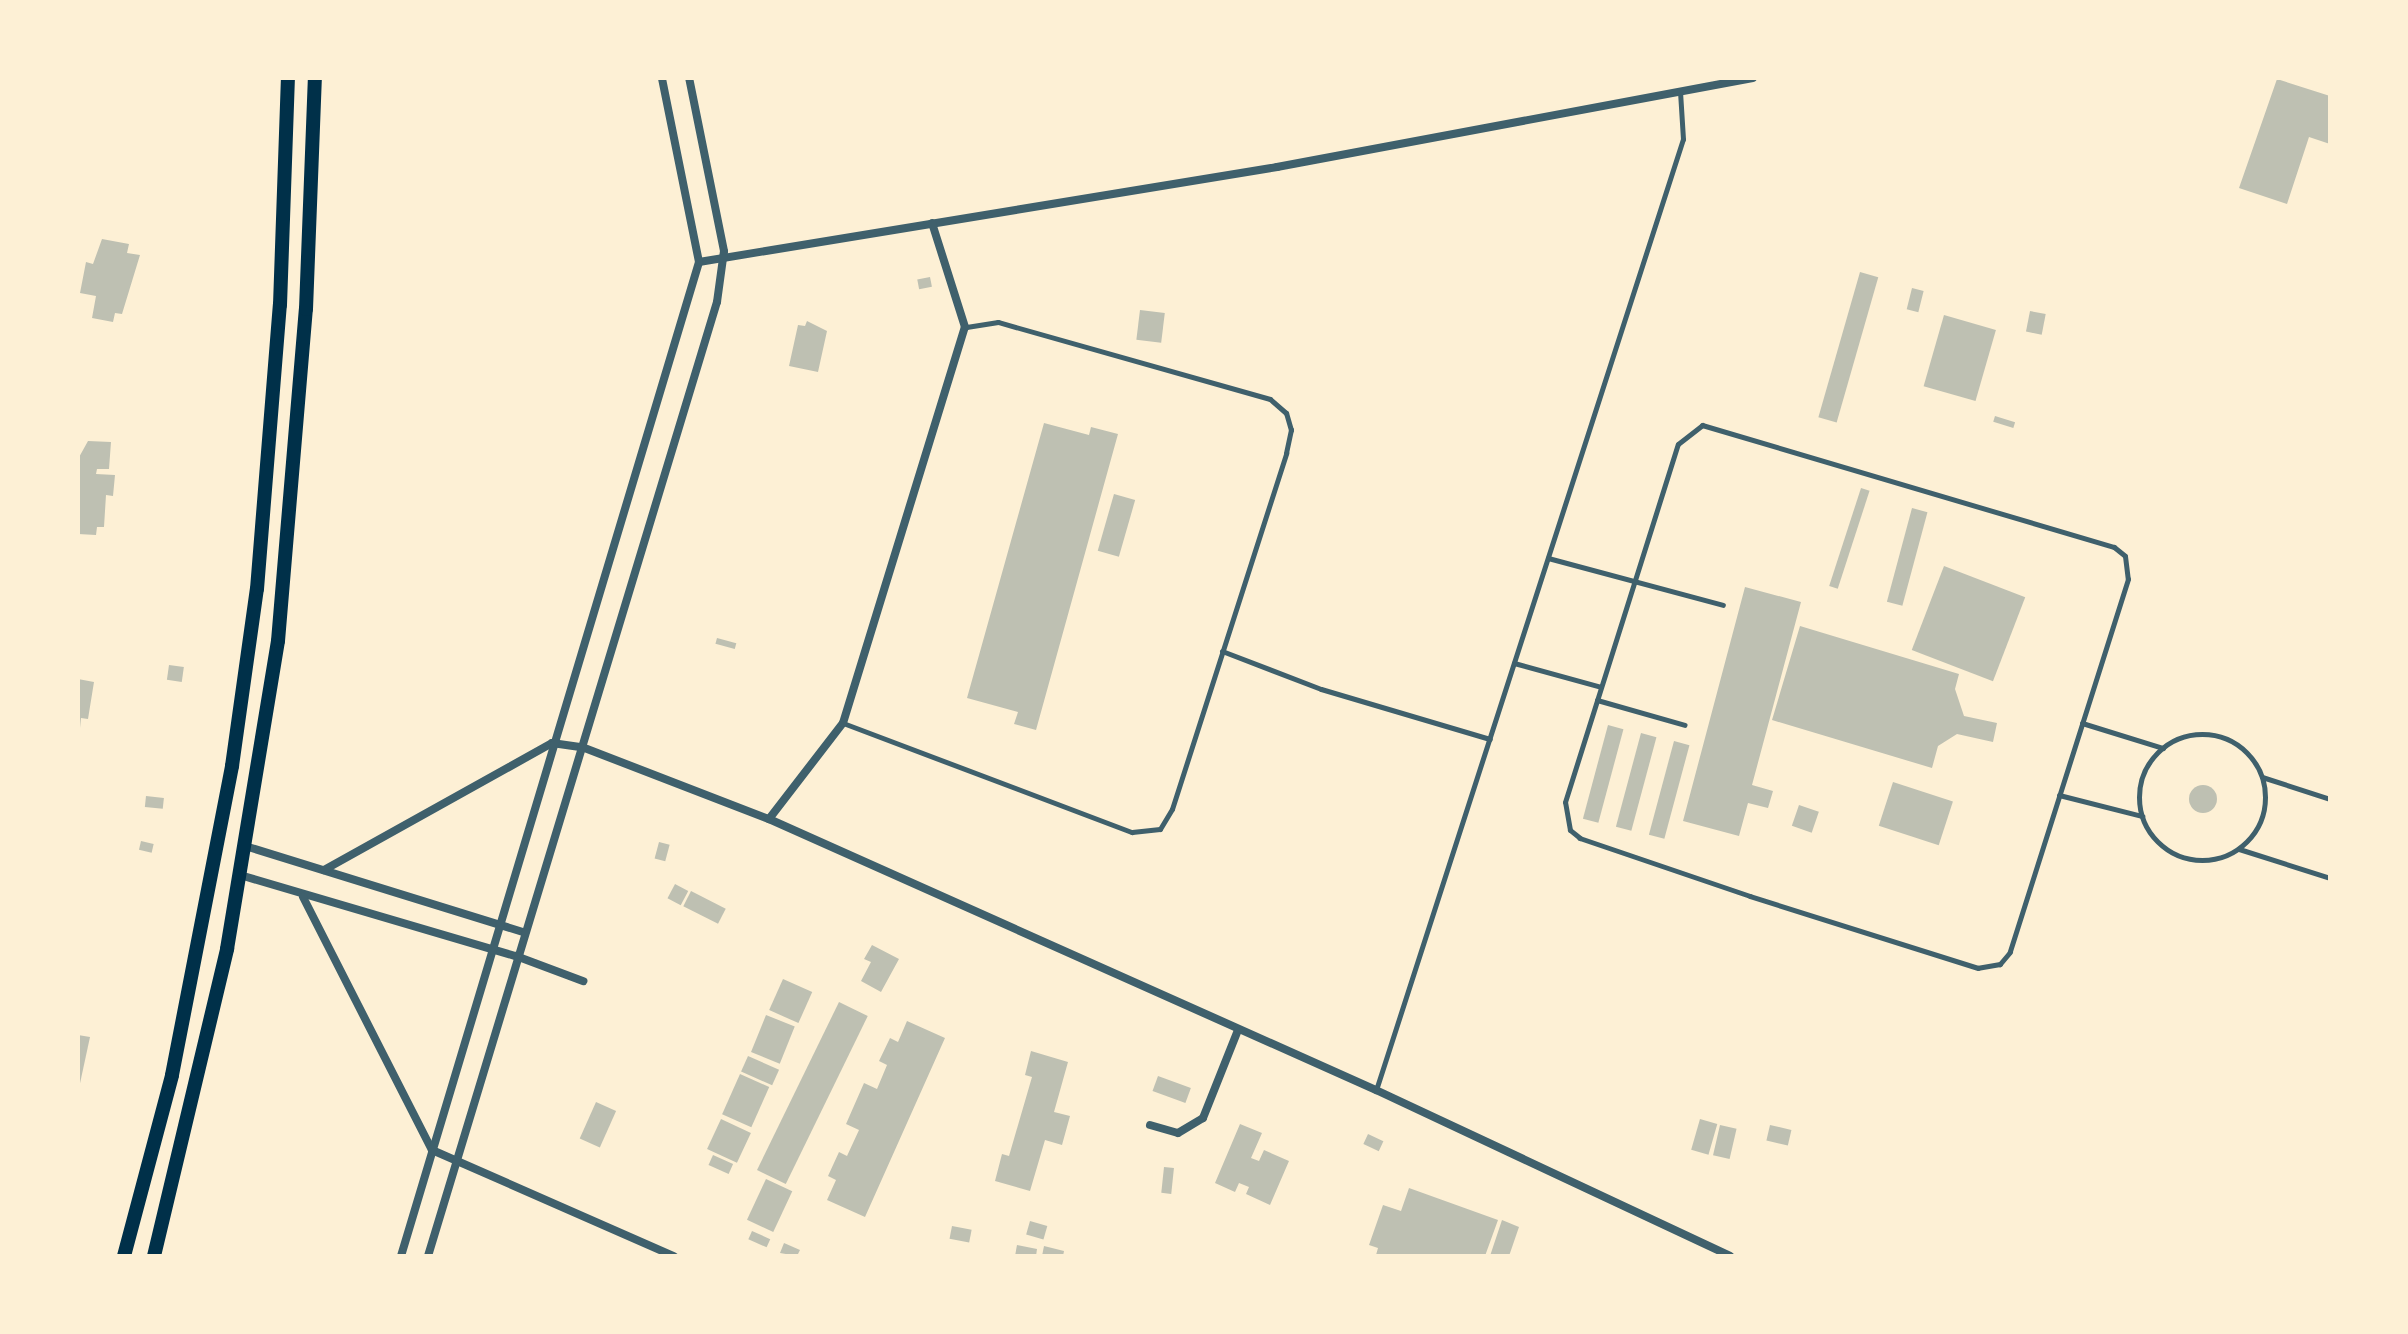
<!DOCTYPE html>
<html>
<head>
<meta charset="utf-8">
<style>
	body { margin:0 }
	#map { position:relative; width:2408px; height:1334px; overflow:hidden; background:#fdf0d5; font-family:Cabin,sans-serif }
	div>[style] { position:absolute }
	.building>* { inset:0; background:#bec0b2; transform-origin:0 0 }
	.round { border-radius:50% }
	.service>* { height:5px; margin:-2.5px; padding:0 2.5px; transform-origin:2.5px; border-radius:2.5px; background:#3f606c }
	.service>.ring { margin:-2.5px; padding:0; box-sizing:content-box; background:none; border:5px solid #3f606c; border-radius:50% }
	.minor>* { height:8px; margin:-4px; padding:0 4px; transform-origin:4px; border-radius:4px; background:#3f606c }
	.secondary>* { height:14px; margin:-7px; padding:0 7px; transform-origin:7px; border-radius:7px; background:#003049 }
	span { translate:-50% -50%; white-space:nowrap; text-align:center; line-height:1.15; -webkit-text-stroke:6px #fdf0d5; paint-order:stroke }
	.frame { position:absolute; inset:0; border:80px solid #fdf0d5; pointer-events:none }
</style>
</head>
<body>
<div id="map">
	<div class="building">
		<i style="clip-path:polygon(2277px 79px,2330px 96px,2330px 144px,2309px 137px,2287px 204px,2239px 188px)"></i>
		<i style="clip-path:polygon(102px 239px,129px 244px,127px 253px,140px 255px,122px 314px,115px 313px,113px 322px,92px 318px,96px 296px,80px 293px,86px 262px,93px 264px)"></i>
		<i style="left:1860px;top:272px;width:19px;height:151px;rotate:16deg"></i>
		<i style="left:930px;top:277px;width:10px;height:13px;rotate:79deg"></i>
		<i style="left:1912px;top:288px;width:12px;height:22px;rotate:14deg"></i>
		<i style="left:1140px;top:310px;width:25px;height:30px;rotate:7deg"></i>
		<i style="left:2030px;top:311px;width:16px;height:21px;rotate:11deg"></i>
		<i style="left:1944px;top:315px;width:54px;height:74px;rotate:16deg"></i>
		<i style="clip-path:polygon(807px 321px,827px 331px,818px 372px,789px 366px,798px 325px,805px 326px)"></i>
		<i style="left:1995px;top:416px;width:21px;height:6px;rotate:17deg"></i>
		<i style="clip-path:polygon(1044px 423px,1089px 435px,1091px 427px,1118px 434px,1036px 730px,1014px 724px,1018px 712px,967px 698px)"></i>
		<i style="clip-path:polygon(88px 441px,111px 442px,109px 469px,97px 469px,96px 474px,115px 475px,113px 496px,106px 495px,104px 527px,97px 527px,96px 535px,78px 534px,78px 459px)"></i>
		<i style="left:1861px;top:488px;width:9px;height:103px;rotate:18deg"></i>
		<i style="left:1114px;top:494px;width:22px;height:59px;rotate:16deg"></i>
		<i style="left:1912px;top:508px;width:16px;height:97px;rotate:15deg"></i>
		<i style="left:1944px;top:566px;width:87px;height:90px;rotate:21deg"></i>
		<i style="clip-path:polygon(1745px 587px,1801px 602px,1752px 785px,1773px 791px,1768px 808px,1748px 803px,1739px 836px,1683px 821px)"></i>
		<i style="clip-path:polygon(1800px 626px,1959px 674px,1955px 689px,1964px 716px,1997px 723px,1993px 742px,1957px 734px,1938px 746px,1932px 768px,1772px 720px)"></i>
		<i style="left:717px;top:638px;width:20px;height:6px;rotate:15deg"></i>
		<i style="left:169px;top:665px;width:15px;height:15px;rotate:8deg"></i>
		<i style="clip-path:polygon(78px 679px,94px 682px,88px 719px,81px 718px,80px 728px)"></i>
		<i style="left:1608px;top:725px;width:16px;height:97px;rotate:15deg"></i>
		<i style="left:1641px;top:733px;width:16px;height:97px;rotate:15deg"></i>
		<i style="left:1674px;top:741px;width:16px;height:97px;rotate:15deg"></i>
		<i style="left:1893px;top:782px;width:63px;height:46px;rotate:18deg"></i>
		<i class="round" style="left:2189px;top:785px;width:28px;height:28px"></i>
		<i style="left:146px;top:796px;width:18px;height:11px;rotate:6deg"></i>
		<i style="left:1799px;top:805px;width:21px;height:22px;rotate:19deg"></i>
		<i style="left:141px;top:841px;width:13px;height:9px;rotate:13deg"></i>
		<i style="left:659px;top:842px;width:11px;height:17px;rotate:15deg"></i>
		<i style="left:675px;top:884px;width:15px;height:16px;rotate:28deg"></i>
		<i style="left:691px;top:891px;width:39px;height:17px;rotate:27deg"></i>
		<i style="clip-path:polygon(872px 945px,899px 959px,881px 992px,861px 981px,871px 962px,864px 959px)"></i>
		<i style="left:783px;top:979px;width:32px;height:34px;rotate:24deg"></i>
		<i style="left:839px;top:1002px;width:32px;height:187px;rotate:26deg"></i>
		<i style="left:766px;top:1015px;width:31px;height:40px;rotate:22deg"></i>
		<i style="clip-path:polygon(907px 1021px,945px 1038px,865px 1217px,827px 1200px,836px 1180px,828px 1176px,839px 1152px,847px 1156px,859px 1130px,846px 1124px,864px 1083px,877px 1089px,887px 1065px,879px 1061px,890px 1038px,898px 1042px)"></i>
		<i style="clip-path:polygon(78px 1035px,90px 1037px,79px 1088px,78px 1088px)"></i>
		<i style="clip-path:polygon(1031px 1051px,1068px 1062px,1054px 1112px,1070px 1116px,1062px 1145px,1045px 1140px,1030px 1191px,995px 1181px,1002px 1154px,1009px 1156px,1032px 1077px,1025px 1075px)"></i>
		<i style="left:748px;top:1056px;width:34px;height:17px;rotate:24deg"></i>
		<i style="left:740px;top:1074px;width:32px;height:44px;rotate:24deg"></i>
		<i style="left:1158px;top:1076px;width:35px;height:16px;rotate:20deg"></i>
		<i style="left:596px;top:1102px;width:22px;height:40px;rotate:24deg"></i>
		<i style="left:721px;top:1119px;width:33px;height:33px;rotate:25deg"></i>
		<i style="left:1700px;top:1119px;width:18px;height:32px;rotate:16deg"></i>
		<i style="clip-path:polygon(1240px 1124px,1262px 1133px,1251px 1158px,1259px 1161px,1264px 1150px,1289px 1161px,1270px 1205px,1246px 1194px,1249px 1187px,1239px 1183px,1235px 1192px,1215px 1183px)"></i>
		<i style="left:1720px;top:1125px;width:17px;height:31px;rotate:13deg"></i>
		<i style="left:1770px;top:1125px;width:22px;height:16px;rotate:13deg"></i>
		<i style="left:1368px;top:1134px;width:17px;height:11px;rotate:25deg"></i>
		<i style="left:713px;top:1155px;width:22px;height:11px;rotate:24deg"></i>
		<i style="left:1164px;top:1167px;width:10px;height:26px;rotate:6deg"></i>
		<i style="left:766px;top:1179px;width:29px;height:45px;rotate:25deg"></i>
		<i style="clip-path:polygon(1409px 1188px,1498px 1220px,1485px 1256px,1376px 1255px,1378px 1248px,1369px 1245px,1383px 1205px,1401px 1211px)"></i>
		<i style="clip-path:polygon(1502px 1220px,1519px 1227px,1509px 1256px,1490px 1256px)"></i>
		<i style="left:1030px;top:1221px;width:18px;height:14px;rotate:16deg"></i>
		<i style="left:952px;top:1226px;width:20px;height:13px;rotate:11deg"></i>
		<i style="left:752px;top:1231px;width:20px;height:9px;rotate:24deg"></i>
		<i style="clip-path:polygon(784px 1243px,800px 1250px,797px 1256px,780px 1253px)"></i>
		<i style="clip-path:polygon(1017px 1245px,1037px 1249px,1036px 1256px,1015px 1256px)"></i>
		<i style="clip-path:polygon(1044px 1246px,1064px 1251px,1063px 1256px,1042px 1256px)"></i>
	</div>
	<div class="service">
		<i style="left:1702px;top:425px;width:430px;rotate:16.5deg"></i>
		<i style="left:2114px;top:547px;width:14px;rotate:39deg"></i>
		<i style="left:2125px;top:556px;width:23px;rotate:83deg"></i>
		<i style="left:2128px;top:579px;width:391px;rotate:107.6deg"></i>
		<i style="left:2010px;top:952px;width:16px;rotate:130deg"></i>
		<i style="left:2000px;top:964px;width:22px;rotate:170deg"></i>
		<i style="left:1978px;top:968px;width:239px;rotate:-162.5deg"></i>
		<i style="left:1750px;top:896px;width:180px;rotate:-161.2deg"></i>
		<i style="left:1580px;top:838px;width:13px;rotate:-141deg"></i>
		<i style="left:1570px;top:830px;width:28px;rotate:-100deg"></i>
		<i style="left:1565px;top:802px;width:375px;rotate:-72.5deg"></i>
		<i style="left:1678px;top:444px;width:31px;rotate:-38deg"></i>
		<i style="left:1548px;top:558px;width:181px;rotate:15deg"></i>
		<i style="left:1222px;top:651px;width:106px;rotate:21deg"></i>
		<i style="left:1321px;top:689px;width:176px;rotate:16.5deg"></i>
		<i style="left:1514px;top:663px;width:90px;rotate:15.4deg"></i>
		<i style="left:1597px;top:700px;width:91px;rotate:15.9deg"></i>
		<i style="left:843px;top:723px;width:309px;rotate:20.7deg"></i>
		<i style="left:1132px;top:832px;width:28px;rotate:-6deg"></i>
		<i style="left:1160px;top:829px;width:23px;rotate:-59deg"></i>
		<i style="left:1172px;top:809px;width:374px;rotate:-72.2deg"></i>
		<i style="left:1286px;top:453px;width:24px;rotate:-78deg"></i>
		<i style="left:1291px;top:430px;width:18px;rotate:-106deg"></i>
		<i style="left:1286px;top:413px;width:21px;rotate:-139deg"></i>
		<i style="left:1270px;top:399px;width:283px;rotate:-164.2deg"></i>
		<i style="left:998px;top:322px;width:32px;rotate:171deg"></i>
		<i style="left:2082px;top:723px;width:85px;rotate:17.2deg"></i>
		<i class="ring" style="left:2139px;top:734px;width:121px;height:121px"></i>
		<i style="left:2262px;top:777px;width:71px;rotate:17.9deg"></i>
		<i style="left:2059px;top:795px;width:86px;rotate:14.2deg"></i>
		<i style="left:2239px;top:849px;width:96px;rotate:17.7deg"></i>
		<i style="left:1376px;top:1090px;width:999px;rotate:-72.11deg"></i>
		<i style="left:1683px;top:139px;width:48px;rotate:-93.6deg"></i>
	</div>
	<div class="minor">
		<i style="left:699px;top:262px;width:586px;rotate:-9.33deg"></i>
		<i style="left:1277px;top:167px;width:484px;rotate:-10.6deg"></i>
		<i style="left:769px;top:819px;width:121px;rotate:-52.4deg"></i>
		<i style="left:843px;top:723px;width:414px;rotate:-72.9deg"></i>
		<i style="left:965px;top:327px;width:109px;rotate:-107.6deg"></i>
		<i style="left:245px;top:846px;width:290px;rotate:17.2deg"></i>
		<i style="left:324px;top:870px;width:261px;rotate:-29.1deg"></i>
		<i style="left:552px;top:743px;width:30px;rotate:8deg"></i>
		<i style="left:582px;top:747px;width:200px;rotate:21.1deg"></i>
		<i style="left:769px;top:819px;width:665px;rotate:24.06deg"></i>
		<i style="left:1376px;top:1090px;width:391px;rotate:25.1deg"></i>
		<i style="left:240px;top:875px;width:288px;rotate:16.4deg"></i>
		<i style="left:516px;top:956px;width:72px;rotate:20.5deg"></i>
		<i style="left:303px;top:897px;width:284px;rotate:63deg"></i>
		<i style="left:432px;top:1150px;width:264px;rotate:23.7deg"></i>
		<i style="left:1150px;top:1125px;width:29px;rotate:16deg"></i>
		<i style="left:1178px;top:1133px;width:29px;rotate:-31deg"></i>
		<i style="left:1203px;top:1118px;width:95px;rotate:-68.3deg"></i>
		<i style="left:401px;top:1256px;width:1038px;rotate:-73.31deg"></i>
		<i style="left:699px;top:262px;width:188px;rotate:-101.4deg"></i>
		<i style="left:428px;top:1256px;width:997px;rotate:-73.15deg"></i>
		<i style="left:717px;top:302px;width:51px;rotate:-82.2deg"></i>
		<i style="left:724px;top:251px;width:177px;rotate:-101.4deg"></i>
	</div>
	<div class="secondary">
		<i style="left:124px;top:1256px;width:187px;rotate:-75.1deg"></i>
		<i style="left:172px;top:1075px;width:315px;rotate:-79deg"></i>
		<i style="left:232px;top:766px;width:179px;rotate:-82deg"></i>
		<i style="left:257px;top:589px;width:285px;rotate:-85.4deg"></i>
		<i style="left:280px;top:305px;width:227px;rotate:-88deg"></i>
		<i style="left:154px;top:1256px;width:316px;rotate:-76.6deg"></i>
		<i style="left:227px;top:949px;width:312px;rotate:-80.6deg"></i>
		<i style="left:278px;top:641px;width:333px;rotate:-85.2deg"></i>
		<i style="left:306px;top:309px;width:231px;rotate:-87.8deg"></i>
	</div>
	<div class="frame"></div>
</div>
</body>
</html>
